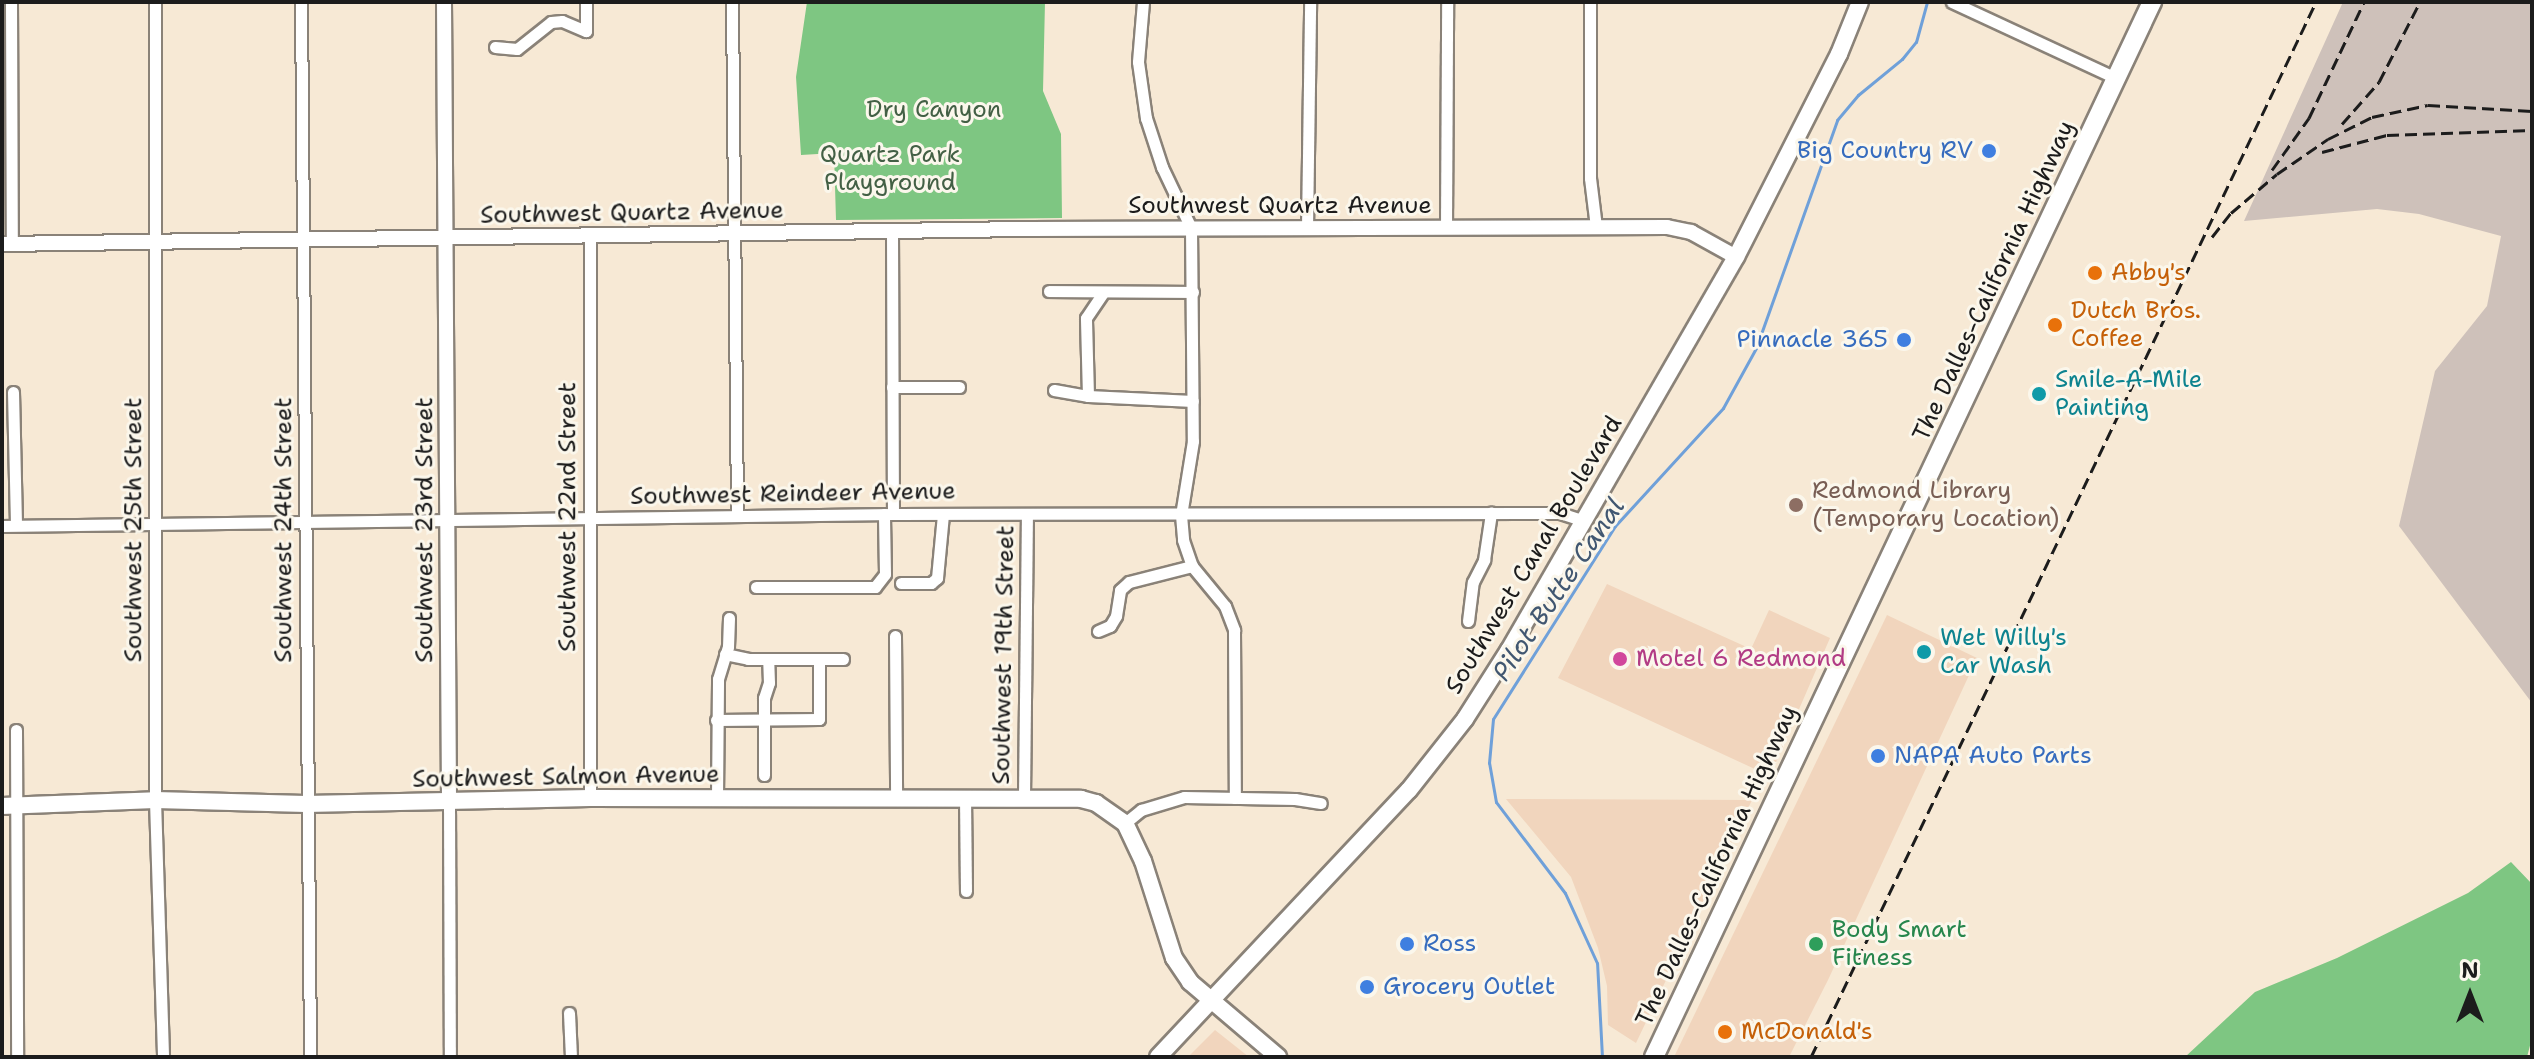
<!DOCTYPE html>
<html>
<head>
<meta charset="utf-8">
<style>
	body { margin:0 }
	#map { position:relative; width:2534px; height:1059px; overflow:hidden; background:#f7e9d5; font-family:"Shantell Sans",sans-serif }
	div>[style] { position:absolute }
	.built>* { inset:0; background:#f1d5bd }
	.industrial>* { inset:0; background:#cec1ba }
	.green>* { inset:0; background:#7ec682 }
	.stream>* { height:3px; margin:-1.5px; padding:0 1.5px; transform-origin:1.5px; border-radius:1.5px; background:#6fa0d9 }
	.roads { filter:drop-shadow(2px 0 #8a8278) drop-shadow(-2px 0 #8a8278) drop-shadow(0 2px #8a8278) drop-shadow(0 -2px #8a8278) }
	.minor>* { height:11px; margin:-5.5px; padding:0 5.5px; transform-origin:5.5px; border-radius:5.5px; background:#fff }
	.tertiary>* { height:14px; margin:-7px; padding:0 7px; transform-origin:7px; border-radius:7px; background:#fff }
	.secondary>* { height:16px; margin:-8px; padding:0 8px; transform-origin:8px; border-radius:8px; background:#fff }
	.trunk>* { height:18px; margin:-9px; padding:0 9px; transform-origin:9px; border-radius:9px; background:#fff }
	.rail>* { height:3px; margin-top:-1.5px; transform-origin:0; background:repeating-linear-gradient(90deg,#1c1c1c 0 12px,transparent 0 18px) }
	.dots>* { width:22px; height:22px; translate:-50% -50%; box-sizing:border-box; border:4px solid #fbf7ec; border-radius:50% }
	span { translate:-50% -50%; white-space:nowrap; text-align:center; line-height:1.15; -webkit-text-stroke:6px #fbf7ec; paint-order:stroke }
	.park-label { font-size:24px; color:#436045 }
	.shop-label { font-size:24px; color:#366cbe }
	.right { translate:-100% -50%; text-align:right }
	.left { translate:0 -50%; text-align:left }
	.street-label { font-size:24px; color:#1c1c1c }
	.food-label { font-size:24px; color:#c56008 }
	.culture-label { font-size:24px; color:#0d838f }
	.education-label { font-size:24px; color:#785e54 }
	.hotel-label { font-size:24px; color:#b23c85 }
	.leisure-label { font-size:24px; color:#27864d }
	.water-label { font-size:26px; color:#415771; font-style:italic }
	.frame { position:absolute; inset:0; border:4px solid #1c1c1c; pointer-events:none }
	.north { position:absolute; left:2430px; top:955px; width:80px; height:80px; -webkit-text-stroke:6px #fbf7ec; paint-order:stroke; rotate:0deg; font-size:22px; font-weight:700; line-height:32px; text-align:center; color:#1c1c1c }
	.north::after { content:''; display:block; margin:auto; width:28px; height:36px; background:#1c1c1c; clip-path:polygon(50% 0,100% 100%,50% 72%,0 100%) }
</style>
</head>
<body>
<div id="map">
	<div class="built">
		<i style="clip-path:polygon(1607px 584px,1751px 649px,1769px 610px,1830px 638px,1770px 776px,1558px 678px)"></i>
		<i style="clip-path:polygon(1887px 615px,1977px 658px,1828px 980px,1789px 1057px,1674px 1057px)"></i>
		<i style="clip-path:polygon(1506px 799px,1752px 800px,1636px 1043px,1608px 1025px,1607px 986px,1598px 948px,1571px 877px)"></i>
		<i style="clip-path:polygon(1215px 1030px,1249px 1057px,1188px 1057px)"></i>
	</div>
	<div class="industrial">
		<i style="clip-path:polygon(2343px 2px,2532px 2px,2532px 703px,2399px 526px,2435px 371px,2487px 306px,2501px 236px,2419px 214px,2377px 209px,2244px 221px)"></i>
	</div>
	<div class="green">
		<i style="clip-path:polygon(807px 2px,1045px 2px,1043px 91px,1061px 134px,1062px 218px,836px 220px,834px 153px,801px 155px,796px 77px)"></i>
		<i style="clip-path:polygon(2511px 862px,2532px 884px,2532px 1038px,2527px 1057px,2185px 1057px,2255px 992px,2337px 958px,2468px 893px)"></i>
	</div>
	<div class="stream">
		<i style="left:1602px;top:1057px;width:94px;rotate:-93deg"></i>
		<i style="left:1597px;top:963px;width:77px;rotate:-114.6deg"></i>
		<i style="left:1565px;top:893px;width:114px;rotate:-127.2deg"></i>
		<i style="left:1496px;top:802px;width:40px;rotate:-100deg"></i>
		<i style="left:1489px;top:763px;width:44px;rotate:-84.8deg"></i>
		<i style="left:1493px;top:719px;width:228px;rotate:-57.7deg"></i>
		<i style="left:1615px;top:526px;width:160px;rotate:-47.5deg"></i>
		<i style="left:1723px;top:408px;width:68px;rotate:-61.2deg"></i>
		<i style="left:1756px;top:348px;width:242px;rotate:-70.4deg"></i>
		<i style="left:1837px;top:120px;width:33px;rotate:-50deg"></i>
		<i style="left:1858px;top:95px;width:57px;rotate:-39.3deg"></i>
		<i style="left:1902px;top:59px;width:22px;rotate:-51deg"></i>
		<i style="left:1916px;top:42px;width:41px;rotate:-74.6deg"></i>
	</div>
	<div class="roads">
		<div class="minor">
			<i style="left:11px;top:2px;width:242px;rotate:89.8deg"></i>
			<i style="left:155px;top:2px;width:798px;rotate:90deg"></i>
			<i style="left:155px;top:800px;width:257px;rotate:88.2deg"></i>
			<i style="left:301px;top:2px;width:1055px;rotate:89.51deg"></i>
			<i style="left:732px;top:2px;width:514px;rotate:89.44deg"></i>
			<i style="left:1143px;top:2px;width:60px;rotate:94.8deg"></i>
			<i style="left:1138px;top:62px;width:57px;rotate:81.9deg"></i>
			<i style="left:1146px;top:118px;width:52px;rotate:71.9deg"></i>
			<i style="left:1162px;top:167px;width:68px;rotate:64.6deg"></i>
			<i style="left:1191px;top:228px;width:213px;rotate:89.5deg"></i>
			<i style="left:1193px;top:441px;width:75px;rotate:99.2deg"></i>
			<i style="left:1181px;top:515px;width:25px;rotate:85deg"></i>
			<i style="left:1183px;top:540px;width:28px;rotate:71deg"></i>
			<i style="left:1192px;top:566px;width:52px;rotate:50.5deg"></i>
			<i style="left:1225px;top:606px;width:26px;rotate:69deg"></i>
			<i style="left:1234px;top:630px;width:168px;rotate:89.7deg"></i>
			<i style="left:1590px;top:2px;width:176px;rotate:90deg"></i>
			<i style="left:1590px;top:178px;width:49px;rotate:83deg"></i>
			<i style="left:1952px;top:2px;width:181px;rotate:24.9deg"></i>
			<i style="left:495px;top:47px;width:22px;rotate:5deg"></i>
			<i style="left:517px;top:49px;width:43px;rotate:-38.5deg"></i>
			<i style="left:551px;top:22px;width:11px;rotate:-5deg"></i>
			<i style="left:562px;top:21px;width:26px;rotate:23deg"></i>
			<i style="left:586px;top:31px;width:29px;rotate:-90deg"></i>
			<i style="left:1446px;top:227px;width:225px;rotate:-89.7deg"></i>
			<i style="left:1307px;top:228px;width:226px;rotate:-89.2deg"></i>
			<i style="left:892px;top:232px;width:282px;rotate:89.8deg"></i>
			<i style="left:590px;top:236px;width:562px;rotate:90deg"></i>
			<i style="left:1049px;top:291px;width:144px;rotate:0.4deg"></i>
			<i style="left:892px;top:387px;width:67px"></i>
			<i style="left:1054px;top:390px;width:35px;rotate:10deg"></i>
			<i style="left:1088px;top:396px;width:105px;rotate:2.7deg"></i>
			<i style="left:13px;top:392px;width:133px;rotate:88.7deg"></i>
			<i style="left:1088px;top:396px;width:78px;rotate:-91.5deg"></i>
			<i style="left:1086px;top:318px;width:30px;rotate:-56deg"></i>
			<i style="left:2px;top:526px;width:891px;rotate:-0.77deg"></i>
			<i style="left:893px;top:514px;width:667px;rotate:-0.09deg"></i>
			<i style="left:1560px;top:513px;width:25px;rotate:18deg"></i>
			<i style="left:901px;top:583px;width:30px"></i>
			<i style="left:931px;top:583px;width:8px;rotate:-40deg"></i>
			<i style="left:937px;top:578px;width:64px;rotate:-84.6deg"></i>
			<i style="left:756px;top:587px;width:119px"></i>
			<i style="left:875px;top:587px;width:16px;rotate:-52deg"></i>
			<i style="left:885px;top:574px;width:60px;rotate:-91deg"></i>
			<i style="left:1468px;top:621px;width:39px;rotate:-83deg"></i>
			<i style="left:1473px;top:582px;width:25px;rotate:-63deg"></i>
			<i style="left:1484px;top:560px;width:48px;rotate:-81.5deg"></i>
			<i style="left:1098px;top:631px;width:13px;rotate:-23deg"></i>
			<i style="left:1110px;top:626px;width:12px;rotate:-59deg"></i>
			<i style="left:1116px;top:616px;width:26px;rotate:-81deg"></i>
			<i style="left:1120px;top:590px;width:12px;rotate:-42deg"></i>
			<i style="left:1129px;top:582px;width:65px;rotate:-14.3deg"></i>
			<i style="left:895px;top:636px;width:161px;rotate:89.6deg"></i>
			<i style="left:725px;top:654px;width:24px;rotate:12deg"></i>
			<i style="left:748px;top:659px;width:95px"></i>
			<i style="left:716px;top:720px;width:103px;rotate:-0.6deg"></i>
			<i style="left:819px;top:719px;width:60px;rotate:-90deg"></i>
			<i style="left:16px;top:730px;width:327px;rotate:89.8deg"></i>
			<i style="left:764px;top:775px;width:77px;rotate:-90deg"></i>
			<i style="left:764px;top:698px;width:16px;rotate:-72deg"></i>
			<i style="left:769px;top:683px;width:24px;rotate:-92deg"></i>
			<i style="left:965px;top:797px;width:94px;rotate:89.4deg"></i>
			<i style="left:1024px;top:797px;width:283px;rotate:-89.4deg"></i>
			<i style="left:717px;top:798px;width:119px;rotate:-89.5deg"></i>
			<i style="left:718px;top:679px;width:34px;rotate:-73deg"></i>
			<i style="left:728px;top:647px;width:29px;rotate:-88deg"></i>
			<i style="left:449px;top:803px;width:254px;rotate:89.8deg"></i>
			<i style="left:1125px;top:823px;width:21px;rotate:-39deg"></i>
			<i style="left:1141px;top:810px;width:45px;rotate:-16.8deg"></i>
			<i style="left:1184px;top:797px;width:111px;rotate:1deg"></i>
			<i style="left:1295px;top:799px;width:26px;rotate:9deg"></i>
			<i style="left:569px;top:1013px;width:44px;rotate:87.4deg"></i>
		</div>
		<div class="tertiary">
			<i style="left:444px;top:2px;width:801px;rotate:89.64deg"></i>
			<i style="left:2px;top:244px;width:1026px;rotate:-0.84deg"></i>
			<i style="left:1028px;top:229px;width:639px;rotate:-0.18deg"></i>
			<i style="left:1667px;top:227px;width:25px;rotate:12deg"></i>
			<i style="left:1691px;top:232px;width:51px;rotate:29.1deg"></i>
		</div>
		<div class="secondary">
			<i style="left:2px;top:806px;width:153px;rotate:-2.2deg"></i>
			<i style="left:155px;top:800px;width:151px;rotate:1.5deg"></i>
			<i style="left:306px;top:804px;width:284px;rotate:-1.2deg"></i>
			<i style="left:590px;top:798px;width:491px;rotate:0.1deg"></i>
			<i style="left:1081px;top:799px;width:16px;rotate:15deg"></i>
			<i style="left:1096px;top:803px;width:35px;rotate:35deg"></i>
			<i style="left:1125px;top:823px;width:42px;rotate:64.7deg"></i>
			<i style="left:1143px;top:861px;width:102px;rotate:72.3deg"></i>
			<i style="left:1174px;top:958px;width:29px;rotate:56deg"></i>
			<i style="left:1190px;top:982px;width:116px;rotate:40.4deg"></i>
			<i style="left:1158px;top:1057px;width:366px;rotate:-46.8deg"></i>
			<i style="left:1409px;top:790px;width:90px;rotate:-51.7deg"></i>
			<i style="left:1465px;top:719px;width:82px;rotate:-57.5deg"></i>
			<i style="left:1509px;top:650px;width:454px;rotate:-60deg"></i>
			<i style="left:1736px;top:257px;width:228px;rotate:-63.1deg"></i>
			<i style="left:1839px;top:54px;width:56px;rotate:-68deg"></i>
		</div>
		<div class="trunk">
			<i style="left:1654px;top:1057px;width:1167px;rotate:-64.73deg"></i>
		</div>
	</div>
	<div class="rail">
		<i style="left:2342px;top:124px;width:56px;rotate:-48.6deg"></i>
		<i style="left:2379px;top:82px;width:90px;rotate:-62.9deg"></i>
		<i style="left:2322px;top:152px;width:67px;rotate:-14.7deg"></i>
		<i style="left:2387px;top:135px;width:145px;rotate:-2deg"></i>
		<i style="left:2272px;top:170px;width:64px;rotate:-54.6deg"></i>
		<i style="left:2309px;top:118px;width:128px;rotate:-64.6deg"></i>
		<i style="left:2212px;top:237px;width:31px;rotate:-52deg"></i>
		<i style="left:2231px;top:213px;width:60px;rotate:-40.3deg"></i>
		<i style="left:2277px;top:174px;width:62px;rotate:-34.5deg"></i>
		<i style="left:2328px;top:139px;width:49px;rotate:-26.6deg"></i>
		<i style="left:2372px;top:117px;width:57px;rotate:-12.1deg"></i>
		<i style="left:2428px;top:105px;width:104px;rotate:3.3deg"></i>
		<i style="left:1811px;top:1057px;width:1170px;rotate:-64.42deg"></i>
	</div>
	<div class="dots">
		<i style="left:1989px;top:151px;background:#3f7fe0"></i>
		<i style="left:2095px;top:273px;background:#e8710a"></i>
		<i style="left:2055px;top:325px;background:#e8710a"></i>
		<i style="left:1904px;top:340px;background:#3f7fe0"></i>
		<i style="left:2039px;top:394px;background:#0f9aa8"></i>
		<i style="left:1796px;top:505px;background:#8d6e63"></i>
		<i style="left:1924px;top:652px;background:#0f9aa8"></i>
		<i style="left:1620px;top:659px;background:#d1479c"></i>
		<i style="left:1878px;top:756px;background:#3f7fe0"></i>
		<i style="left:1407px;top:944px;background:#3f7fe0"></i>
		<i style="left:1816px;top:944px;background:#2e9e5b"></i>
		<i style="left:1367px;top:987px;background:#3f7fe0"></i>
		<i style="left:1725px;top:1032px;background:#e8710a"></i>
	</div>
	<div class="park-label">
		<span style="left:934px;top:110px">Dry Canyon</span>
		<span style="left:890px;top:169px">Quartz Park<br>Playground</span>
	</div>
	<div class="shop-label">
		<span class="right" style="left:1973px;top:151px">Big Country RV</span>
		<span class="right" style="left:1888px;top:340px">Pinnacle 365</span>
		<span class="left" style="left:1894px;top:756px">NAPA Auto Parts</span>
		<span class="left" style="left:1423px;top:944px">Ross</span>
		<span class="left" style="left:1383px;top:987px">Grocery Outlet</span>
	</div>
	<div class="street-label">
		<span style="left:1280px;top:206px">Southwest Quartz Avenue</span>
		<span style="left:632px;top:213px;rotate:-1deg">Southwest Quartz Avenue</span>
		<span style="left:1994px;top:281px;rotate:-65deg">The Dalles-California Highway</span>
		<span style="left:793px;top:494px;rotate:-1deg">Southwest Reindeer Avenue</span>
		<span style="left:568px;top:517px;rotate:-90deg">Southwest 22nd Street</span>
		<span style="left:134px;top:530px;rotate:-90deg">Southwest 25th Street</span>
		<span style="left:284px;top:530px;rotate:-90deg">Southwest 24th Street</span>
		<span style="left:425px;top:530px;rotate:-90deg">Southwest 23rd Street</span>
		<span style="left:1534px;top:555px;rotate:-59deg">Southwest Canal Boulevard</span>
		<span style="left:1004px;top:655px;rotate:-89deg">Southwest 19th Street</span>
		<span style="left:566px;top:777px;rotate:-1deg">Southwest Salmon Avenue</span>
		<span style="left:1717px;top:866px;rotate:-65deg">The Dalles-California Highway</span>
	</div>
	<div class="food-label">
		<span class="left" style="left:2111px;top:273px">Abby's</span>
		<span class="left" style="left:2071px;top:325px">Dutch Bros.<br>Coffee</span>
		<span class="left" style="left:1741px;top:1032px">McDonald's</span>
	</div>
	<div class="culture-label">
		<span class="left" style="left:2055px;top:394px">Smile-A-Mile<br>Painting</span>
		<span class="left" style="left:1940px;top:652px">Wet Willy's<br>Car Wash</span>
	</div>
	<div class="education-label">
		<span class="left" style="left:1812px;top:505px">Redmond Library<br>(Temporary Location)</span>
	</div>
	<div class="hotel-label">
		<span class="left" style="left:1636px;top:659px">Motel 6 Redmond</span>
	</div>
	<div class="leisure-label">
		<span class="left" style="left:1832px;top:944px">Body Smart<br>Fitness</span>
	</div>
	<div class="water-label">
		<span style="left:1558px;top:589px;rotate:-56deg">Pilot Butte Canal</span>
	</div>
	<div class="frame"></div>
	<div class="north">N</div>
</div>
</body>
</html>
